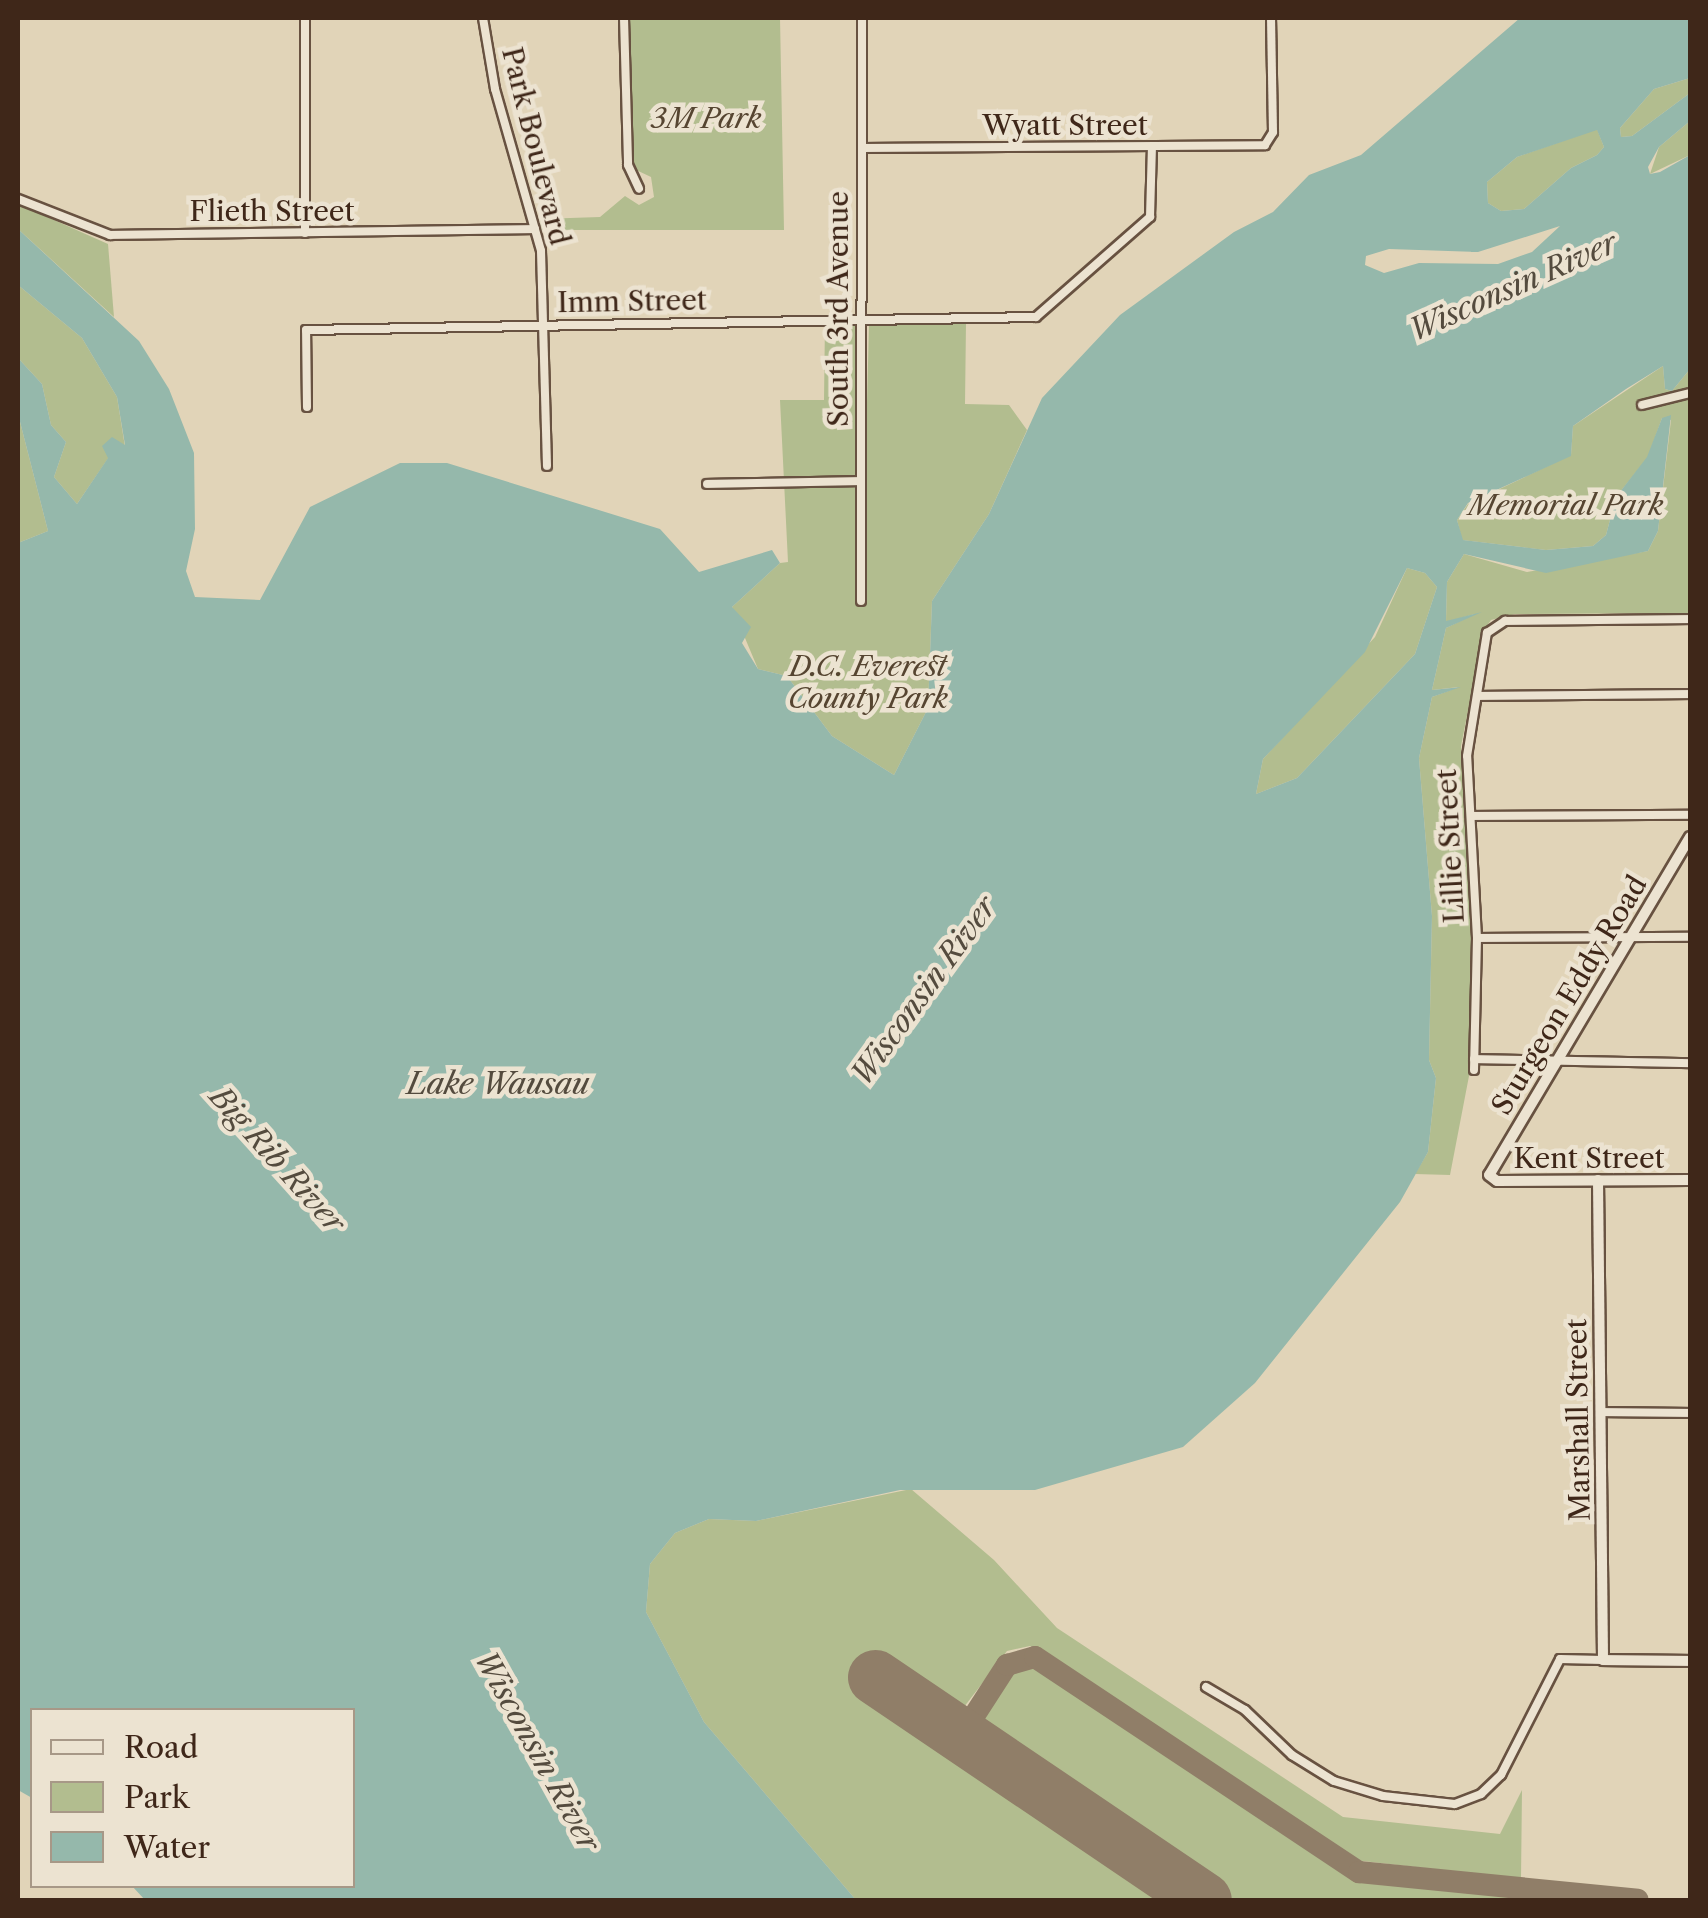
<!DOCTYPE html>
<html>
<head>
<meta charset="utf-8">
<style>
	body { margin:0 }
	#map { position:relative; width:1708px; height:1918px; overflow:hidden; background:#e1d4b8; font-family:"Libre Caslon Text",serif }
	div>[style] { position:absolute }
	.green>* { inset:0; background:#b2bd8f }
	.water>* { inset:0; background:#95b8ab }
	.taxiway>* { height:22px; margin:-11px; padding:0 11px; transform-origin:11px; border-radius:11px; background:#907e68 }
	.runway>* { height:55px; margin:-27.5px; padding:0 27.5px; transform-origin:27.5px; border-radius:27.5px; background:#907e68 }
	.roads { filter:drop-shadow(2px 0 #685241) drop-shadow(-2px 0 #685241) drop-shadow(0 2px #685241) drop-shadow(0 -2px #685241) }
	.street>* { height:8px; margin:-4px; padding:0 4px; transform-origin:4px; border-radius:4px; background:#ece3d1 }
	.secondary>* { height:10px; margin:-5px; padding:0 5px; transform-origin:5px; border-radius:5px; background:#ece3d1 }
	span { translate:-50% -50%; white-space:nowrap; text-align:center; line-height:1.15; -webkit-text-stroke:9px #ece3d1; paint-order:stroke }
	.park-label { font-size:28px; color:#564531; font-style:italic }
	.street-label { font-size:28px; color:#3f2719 }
	.water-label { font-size:30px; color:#544b3e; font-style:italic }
	.frame { position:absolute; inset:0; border:20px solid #3f2719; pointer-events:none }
	.legend { position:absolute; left:30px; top:1708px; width:325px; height:180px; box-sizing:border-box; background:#ece3d1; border:2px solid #a79887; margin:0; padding:12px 18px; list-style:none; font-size:30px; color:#3f2719 }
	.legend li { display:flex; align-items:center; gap:20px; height:50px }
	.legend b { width:50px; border:2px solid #a79887 }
</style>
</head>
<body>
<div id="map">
	<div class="green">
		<i style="clip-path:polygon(628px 18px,780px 18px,784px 230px,541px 230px,540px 219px,600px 217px,625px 196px,639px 205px,654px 197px,651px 177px,632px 168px)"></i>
		<i style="clip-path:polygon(1690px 78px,1690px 93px,1632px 136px,1621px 137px,1620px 128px,1654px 89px)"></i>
		<i style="clip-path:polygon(1690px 121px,1690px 155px,1650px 174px,1659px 147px)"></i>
		<i style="clip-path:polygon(1597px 129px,1604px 147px,1597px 155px,1571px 168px,1524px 209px,1501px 211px,1488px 203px,1487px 182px,1517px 157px)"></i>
		<i style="clip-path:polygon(18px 204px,108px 244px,114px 317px,18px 229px)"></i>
		<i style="clip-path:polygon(18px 285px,82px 338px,117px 397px,125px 447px,109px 457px,77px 504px,54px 477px,66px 442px,51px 425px,42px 384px,18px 358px)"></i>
		<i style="clip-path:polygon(825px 321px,861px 321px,864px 521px,869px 325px,966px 323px,965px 404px,1009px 405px,1027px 430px,989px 514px,932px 601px,928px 708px,894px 775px,832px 736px,787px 676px,758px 669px,732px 607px,780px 563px,788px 562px,780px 400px,824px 400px)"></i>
		<i style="clip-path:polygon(1663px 366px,1665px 389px,1672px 391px,1690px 369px,1690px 613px,1515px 614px,1491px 620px,1484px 630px,1461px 746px,1474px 928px,1469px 1076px,1450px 1175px,1415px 1174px,1428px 1152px,1436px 1078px,1429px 1060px,1432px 916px,1419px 758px,1432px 697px,1459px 687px,1432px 690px,1446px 628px,1475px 614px,1446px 622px,1447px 582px,1464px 554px,1527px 572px,1648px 551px,1658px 531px,1671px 420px,1662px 418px,1648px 457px,1616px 497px,1606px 535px,1593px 546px,1546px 550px,1462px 540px,1457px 520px,1468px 504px,1571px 455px,1573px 426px)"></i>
		<i style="clip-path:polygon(18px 414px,48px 531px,18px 543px)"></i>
		<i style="clip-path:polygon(1407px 568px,1425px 573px,1437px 587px,1415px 654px,1297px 778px,1256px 794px,1263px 759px,1375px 637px)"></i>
		<i style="clip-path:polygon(911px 1489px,994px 1560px,1057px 1628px,1343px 1817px,1500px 1834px,1522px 1790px,1521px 1879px,1354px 1860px,1030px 1646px,1007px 1651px,964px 1707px,945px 1705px,886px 1665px,866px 1694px,1170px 1900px,856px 1900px,704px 1722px,646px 1612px,650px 1564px,675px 1533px,709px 1519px,756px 1521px)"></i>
		<i style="clip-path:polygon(1032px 1665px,1345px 1874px,1555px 1900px,1234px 1900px,988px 1732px,984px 1721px,990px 1704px,1014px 1670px)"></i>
	</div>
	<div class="water">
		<i style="clip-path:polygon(evenodd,1520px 18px,1690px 18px,1690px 78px,1654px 89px,1620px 128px,1621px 137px,1632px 136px,1690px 93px,1690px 121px,1659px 147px,1648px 167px,1650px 174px,1660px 172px,1690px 155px,1690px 369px,1672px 391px,1665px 389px,1663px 366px,1626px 389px,1573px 426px,1571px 456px,1468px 503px,1457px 520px,1463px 540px,1546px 550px,1593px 546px,1606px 535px,1616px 497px,1647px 457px,1662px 418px,1671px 415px,1658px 531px,1648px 551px,1546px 573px,1464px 554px,1447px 582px,1446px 621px,1482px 612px,1446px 628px,1432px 690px,1461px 687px,1432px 697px,1419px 758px,1432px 916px,1429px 1060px,1436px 1078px,1428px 1152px,1400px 1202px,1255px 1383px,1183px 1447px,1035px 1490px,900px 1490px,756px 1521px,709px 1519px,675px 1533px,650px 1564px,646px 1612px,704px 1722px,856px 1900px,145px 1900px,132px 1886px,352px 1886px,352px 1710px,32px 1710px,32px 1798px,18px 1790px,18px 543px,48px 531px,18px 414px,18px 358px,42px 384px,51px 425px,66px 442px,54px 477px,77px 504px,108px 458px,102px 446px,112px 437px,125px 445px,117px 397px,82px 338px,18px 285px,18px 229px,139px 341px,169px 389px,194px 453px,195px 529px,186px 571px,195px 597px,260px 600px,310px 507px,400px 463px,447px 463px,660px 529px,699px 572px,772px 550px,780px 563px,732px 607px,751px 627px,742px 643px,758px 669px,787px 676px,832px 736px,894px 775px,928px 708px,932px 601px,989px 514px,1042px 398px,1120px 315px,1234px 232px,1273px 212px,1309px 175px,1361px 155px,1520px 18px,1597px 130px,1604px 147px,1597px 155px,1571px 168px,1524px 209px,1501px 211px,1488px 203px,1487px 182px,1517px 157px,1597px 130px,1520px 18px,1560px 226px,1532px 252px,1498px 264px,1419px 263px,1384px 273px,1365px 265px,1366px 256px,1389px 249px,1478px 252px,1560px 226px,1520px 18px,1407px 568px,1425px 573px,1437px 587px,1415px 654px,1297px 778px,1256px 794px,1263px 759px,1365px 652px,1407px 568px)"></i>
	</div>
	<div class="taxiway">
		<i style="left:961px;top:1736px;width:85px;rotate:-57.1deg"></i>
		<i style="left:1007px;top:1665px;width:29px;rotate:-16deg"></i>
		<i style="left:1035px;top:1657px;width:389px;rotate:33.6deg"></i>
		<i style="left:1359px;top:1872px;width:280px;rotate:5.7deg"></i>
	</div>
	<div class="runway">
		<i style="left:875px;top:1677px;width:397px;rotate:34.1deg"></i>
	</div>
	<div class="roads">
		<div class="street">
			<i style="left:483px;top:18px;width:72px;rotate:80.4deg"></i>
			<i style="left:495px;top:89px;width:168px;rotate:74.1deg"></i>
			<i style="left:541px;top:251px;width:215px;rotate:88.4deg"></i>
			<i style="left:624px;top:18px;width:147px;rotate:88.4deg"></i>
			<i style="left:628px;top:165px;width:26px;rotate:65deg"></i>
			<i style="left:862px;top:148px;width:403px;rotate:-0.4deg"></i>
			<i style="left:1265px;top:145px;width:15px;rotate:-58deg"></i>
			<i style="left:1273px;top:132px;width:114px;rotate:-91deg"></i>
			<i style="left:18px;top:199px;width:99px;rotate:21.4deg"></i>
			<i style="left:110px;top:235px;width:425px;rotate:-0.8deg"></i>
			<i style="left:305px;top:233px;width:215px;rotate:-90deg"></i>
			<i style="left:1642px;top:405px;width:49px;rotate:-14deg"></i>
			<i style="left:307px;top:407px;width:77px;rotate:-90.7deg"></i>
			<i style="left:306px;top:330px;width:730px;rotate:-1.02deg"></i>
			<i style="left:1036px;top:317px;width:152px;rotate:-41.3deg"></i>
			<i style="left:1150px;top:217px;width:70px;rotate:-88.4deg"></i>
			<i style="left:707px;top:484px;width:153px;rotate:-1.1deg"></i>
			<i style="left:861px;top:601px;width:583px;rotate:-89.9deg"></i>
			<i style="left:1477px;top:696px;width:213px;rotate:-0.5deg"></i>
			<i style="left:1471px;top:816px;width:219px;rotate:-0.3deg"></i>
			<i style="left:1477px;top:938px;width:213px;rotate:-0.3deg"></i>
			<i style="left:1474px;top:1059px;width:216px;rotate:1.1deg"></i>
			<i style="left:1474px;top:1070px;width:132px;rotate:-88.7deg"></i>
			<i style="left:1477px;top:938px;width:182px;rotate:-93.1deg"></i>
			<i style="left:1467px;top:756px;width:125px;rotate:-80.8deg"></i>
			<i style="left:1487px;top:633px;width:22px;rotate:-34deg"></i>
			<i style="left:1505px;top:621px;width:185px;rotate:-0.6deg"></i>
			<i style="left:1600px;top:1412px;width:90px;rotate:0.6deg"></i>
			<i style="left:1206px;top:1687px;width:45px;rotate:30.5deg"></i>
			<i style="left:1245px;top:1710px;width:65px;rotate:43.8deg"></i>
			<i style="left:1292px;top:1755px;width:49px;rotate:31.8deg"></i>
			<i style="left:1334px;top:1781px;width:51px;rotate:17deg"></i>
			<i style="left:1383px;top:1796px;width:72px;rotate:6.3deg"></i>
			<i style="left:1455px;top:1804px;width:28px;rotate:-21deg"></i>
			<i style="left:1481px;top:1794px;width:28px;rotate:-44deg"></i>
			<i style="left:1501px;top:1775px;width:130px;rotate:-63deg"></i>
			<i style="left:1560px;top:1659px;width:43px;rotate:1.3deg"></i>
		</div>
		<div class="secondary">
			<i style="left:1690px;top:837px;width:393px;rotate:120.7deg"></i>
			<i style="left:1489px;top:1175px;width:10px;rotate:37deg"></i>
			<i style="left:1497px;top:1181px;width:193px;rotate:-0.3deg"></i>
			<i style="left:1598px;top:1180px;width:480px;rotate:89.4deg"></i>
			<i style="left:1603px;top:1660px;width:87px;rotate:0.7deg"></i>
		</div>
	</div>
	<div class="park-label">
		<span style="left:706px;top:118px">3M Park</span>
		<span style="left:1566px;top:505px">Memorial Park</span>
		<span style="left:868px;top:682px">D.C. Everest<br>County Park</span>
	</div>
	<div class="street-label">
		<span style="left:1065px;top:125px">Wyatt Street</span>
		<span style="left:536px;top:146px;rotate:76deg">Park Boulevard</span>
		<span style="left:272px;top:211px">Flieth Street</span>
		<span style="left:632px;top:301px;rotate:-1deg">Imm Street</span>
		<span style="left:838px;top:309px;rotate:-90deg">South 3rd Avenue</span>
		<span style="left:1450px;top:846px;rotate:-93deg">Lillie Street</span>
		<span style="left:1569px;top:995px;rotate:-59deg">Sturgeon Eddy Road</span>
		<span style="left:1589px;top:1158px">Kent Street</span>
		<span style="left:1578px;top:1420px;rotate:-91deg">Marshall Street</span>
	</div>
	<div class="water-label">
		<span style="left:1513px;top:287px;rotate:-24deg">Wisconsin River</span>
		<span style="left:924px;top:991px;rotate:-54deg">Wisconsin River</span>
		<span style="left:498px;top:1084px">Lake Wausau</span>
		<span style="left:277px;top:1160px;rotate:48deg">Big Rib River</span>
		<span style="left:537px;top:1751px;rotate:61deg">Wisconsin River</span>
	</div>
	<div class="frame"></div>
	<ul class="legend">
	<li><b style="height:12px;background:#ece3d1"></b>Road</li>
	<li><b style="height:28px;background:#b2bd8f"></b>Park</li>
	<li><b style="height:28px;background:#95b8ab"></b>Water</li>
	</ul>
</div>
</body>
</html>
